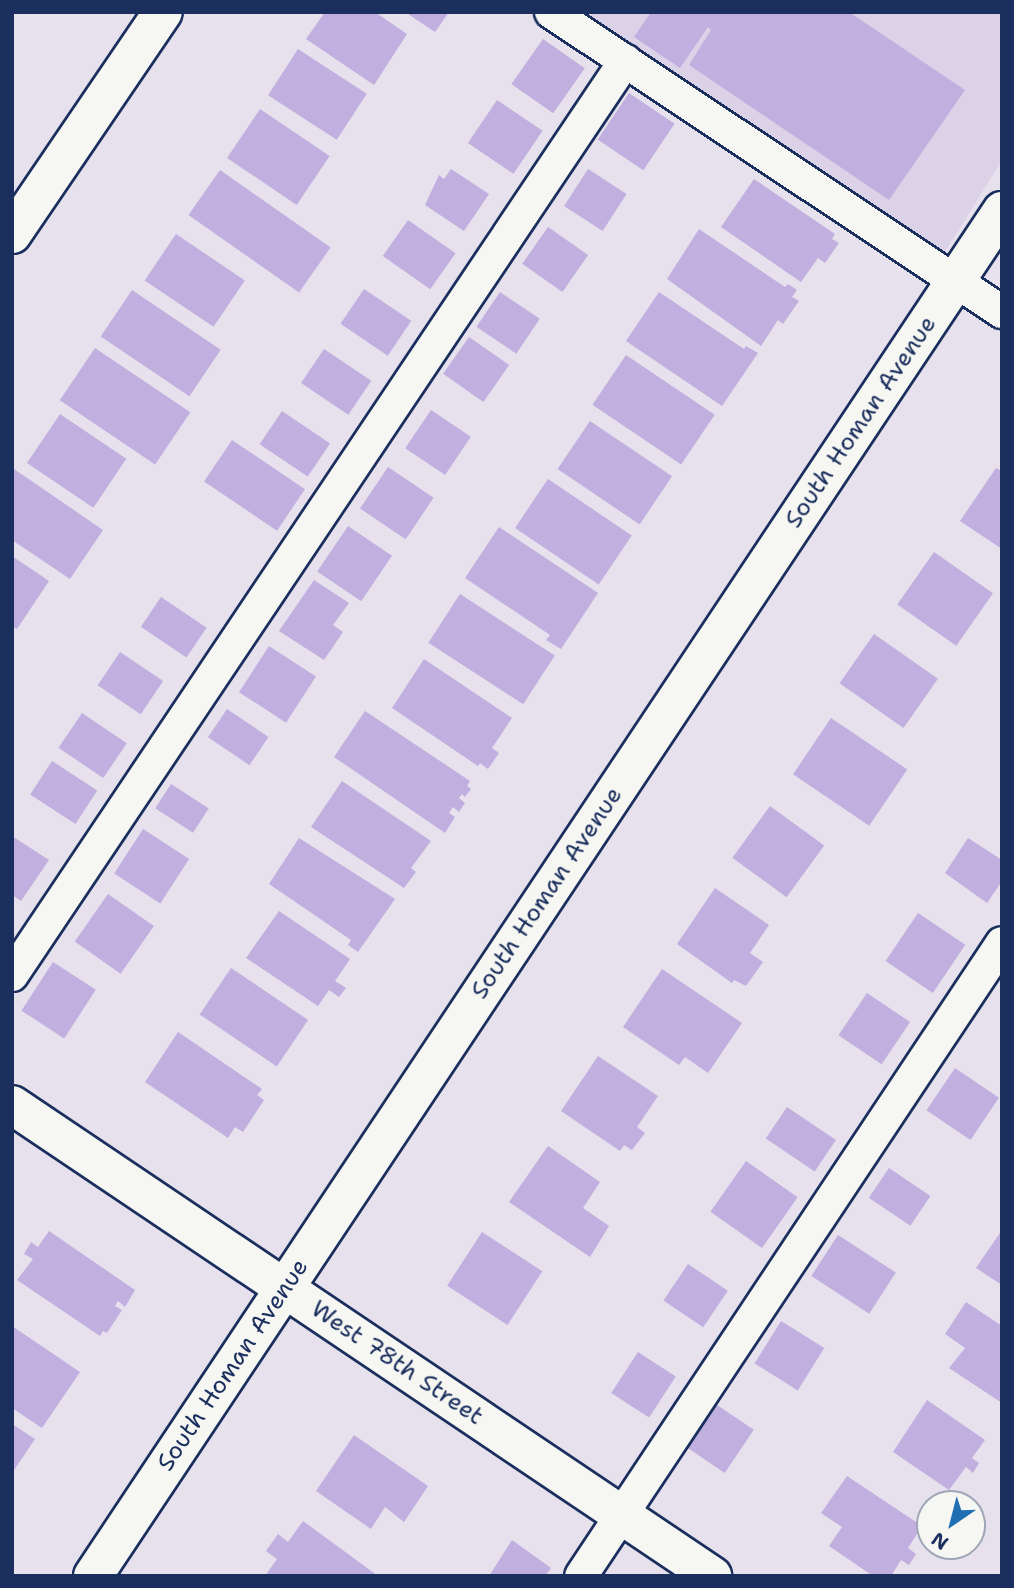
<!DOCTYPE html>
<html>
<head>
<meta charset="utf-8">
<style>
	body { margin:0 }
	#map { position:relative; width:1014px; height:1588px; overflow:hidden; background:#e6e1ec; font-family:"Shantell Sans",sans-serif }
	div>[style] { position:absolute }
	.built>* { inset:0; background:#dbd2e8 }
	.building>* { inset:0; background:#c0afdf; transform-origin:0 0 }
	.roads { filter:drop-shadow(2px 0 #1b2f5e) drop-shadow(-2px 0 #1b2f5e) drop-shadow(0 2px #1b2f5e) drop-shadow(0 -2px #1b2f5e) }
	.service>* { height:32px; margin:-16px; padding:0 16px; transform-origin:16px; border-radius:16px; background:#f6f6f2 }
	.minor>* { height:38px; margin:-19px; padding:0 19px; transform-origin:19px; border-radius:19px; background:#f6f6f2 }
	span { translate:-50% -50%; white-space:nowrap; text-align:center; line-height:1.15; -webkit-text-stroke:7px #f6f6f2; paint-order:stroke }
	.street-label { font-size:24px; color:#1b2f5e }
	.frame { position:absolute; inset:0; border:14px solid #1b2f5e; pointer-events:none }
	.north { position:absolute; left:916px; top:1490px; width:70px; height:70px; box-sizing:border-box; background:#f6f6f2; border:2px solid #9ea6b7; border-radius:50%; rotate:215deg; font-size:19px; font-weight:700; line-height:28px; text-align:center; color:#1b2f5e }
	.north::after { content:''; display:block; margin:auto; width:24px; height:32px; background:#1f6fb2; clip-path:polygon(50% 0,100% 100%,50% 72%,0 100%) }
</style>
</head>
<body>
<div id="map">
	<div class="built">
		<i style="clip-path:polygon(586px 12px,1002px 12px,1002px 160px,935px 268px,575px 28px)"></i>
	</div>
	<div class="building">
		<i style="clip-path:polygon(325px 12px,375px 12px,407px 34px,374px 85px,306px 39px)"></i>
		<i style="clip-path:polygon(405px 12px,449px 12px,435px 32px)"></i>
		<i style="clip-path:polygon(651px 12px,849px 12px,965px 90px,889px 200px,689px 65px,711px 30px,708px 27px,680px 68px,634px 37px)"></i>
		<i style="left:543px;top:39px;width:51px;height:55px;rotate:35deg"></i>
		<i style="left:298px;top:49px;width:82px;height:55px;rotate:33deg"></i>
		<i style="left:629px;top:93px;width:55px;height:56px;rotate:34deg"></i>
		<i style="left:497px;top:100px;width:55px;height:52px;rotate:34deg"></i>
		<i style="left:260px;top:109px;width:84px;height:59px;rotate:34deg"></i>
		<i style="clip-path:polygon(451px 169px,489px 194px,464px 231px,425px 205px,439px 175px,444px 179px)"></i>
		<i style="left:588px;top:169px;width:46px;height:44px;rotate:33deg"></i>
		<i style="left:220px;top:170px;width:135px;height:55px;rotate:35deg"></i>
		<i style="clip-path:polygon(754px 179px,835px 234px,832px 239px,839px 243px,825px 263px,818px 258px,801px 282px,721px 227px)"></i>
		<i style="left:408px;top:220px;width:58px;height:44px;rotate:35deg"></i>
		<i style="left:548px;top:227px;width:49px;height:45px;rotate:35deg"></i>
		<i style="clip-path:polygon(699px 229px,785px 287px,788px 284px,797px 290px,792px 297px,799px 301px,783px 324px,778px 320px,761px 346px,667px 279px)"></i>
		<i style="left:176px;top:234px;width:83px;height:56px;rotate:34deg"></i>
		<i style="left:364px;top:289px;width:57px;height:42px;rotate:34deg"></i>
		<i style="left:132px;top:290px;width:107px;height:56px;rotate:34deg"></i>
		<i style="left:500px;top:292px;width:48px;height:42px;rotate:34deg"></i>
		<i style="clip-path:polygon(659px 292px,744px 349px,746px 346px,758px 353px,722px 406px,626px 341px)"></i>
		<i style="left:469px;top:337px;width:49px;height:45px;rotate:35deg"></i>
		<i style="left:95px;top:348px;width:115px;height:63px;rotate:34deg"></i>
		<i style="left:324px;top:349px;width:57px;height:41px;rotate:34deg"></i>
		<i style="left:626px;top:355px;width:107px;height:60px;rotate:34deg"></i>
		<i style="left:431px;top:410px;width:48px;height:46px;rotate:34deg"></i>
		<i style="left:282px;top:411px;width:58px;height:40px;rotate:34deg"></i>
		<i style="left:60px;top:414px;width:80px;height:59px;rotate:34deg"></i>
		<i style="left:590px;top:421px;width:99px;height:58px;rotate:34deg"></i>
		<i style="left:232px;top:440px;width:88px;height:50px;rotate:34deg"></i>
		<i style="left:388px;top:467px;width:55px;height:50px;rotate:34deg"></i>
		<i style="clip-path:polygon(996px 468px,1002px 471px,1002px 549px,960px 521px)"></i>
		<i style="clip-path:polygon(14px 469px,103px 530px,70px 579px,12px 540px)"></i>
		<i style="left:548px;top:479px;width:101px;height:59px;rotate:34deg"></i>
		<i style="left:348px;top:526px;width:53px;height:55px;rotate:34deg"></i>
		<i style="clip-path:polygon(499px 527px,598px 593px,561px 649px,546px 640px,550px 635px,465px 578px)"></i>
		<i style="left:934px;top:552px;width:72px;height:64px;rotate:35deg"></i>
		<i style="clip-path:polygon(12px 556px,49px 581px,17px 629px,12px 626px)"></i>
		<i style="clip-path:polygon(314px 580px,349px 603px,333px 625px,343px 632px,324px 660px,279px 631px)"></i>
		<i style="left:460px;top:594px;width:113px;height:58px;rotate:33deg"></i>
		<i style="left:161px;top:597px;width:55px;height:36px;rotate:34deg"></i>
		<i style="left:874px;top:634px;width:78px;height:60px;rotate:35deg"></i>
		<i style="left:269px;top:646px;width:56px;height:55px;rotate:33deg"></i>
		<i style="left:120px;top:652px;width:52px;height:40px;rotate:34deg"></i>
		<i style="clip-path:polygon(424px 659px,512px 718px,492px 748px,499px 753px,488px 769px,480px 763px,478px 766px,392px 708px)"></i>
		<i style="left:227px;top:709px;width:50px;height:34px;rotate:34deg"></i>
		<i style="clip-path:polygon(365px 711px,470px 781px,467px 786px,471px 789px,465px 797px,462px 794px,459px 798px,465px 803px,459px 812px,453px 807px,449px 813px,455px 817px,445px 833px,334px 757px)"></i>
		<i style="left:82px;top:713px;width:54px;height:42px;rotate:34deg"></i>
		<i style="left:831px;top:718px;width:92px;height:68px;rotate:34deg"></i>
		<i style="left:52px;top:761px;width:54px;height:40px;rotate:33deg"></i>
		<i style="clip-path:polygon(342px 781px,431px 841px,411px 868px,416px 872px,404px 888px,311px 827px)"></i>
		<i style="left:171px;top:784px;width:45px;height:29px;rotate:33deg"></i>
		<i style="left:770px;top:806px;width:67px;height:64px;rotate:36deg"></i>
		<i style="left:143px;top:829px;width:55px;height:53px;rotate:33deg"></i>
		<i style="clip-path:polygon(12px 836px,49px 860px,21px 901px,12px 895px)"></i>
		<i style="clip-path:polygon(299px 838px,395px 899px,358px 952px,348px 945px,351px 940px,269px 884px)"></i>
		<i style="clip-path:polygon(968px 838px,1002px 860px,1002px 881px,987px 903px,945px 873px)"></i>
		<i style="clip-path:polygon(715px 888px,769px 925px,750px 953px,763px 962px,746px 986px,734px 980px,732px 983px,677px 944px)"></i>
		<i style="left:108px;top:894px;width:56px;height:58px;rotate:35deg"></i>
		<i style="clip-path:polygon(279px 911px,350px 959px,335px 981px,346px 988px,339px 997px,329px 990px,318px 1006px,246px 958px)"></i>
		<i style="left:918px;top:913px;width:57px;height:58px;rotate:34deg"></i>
		<i style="left:53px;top:962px;width:51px;height:58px;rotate:33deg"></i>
		<i style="left:231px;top:968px;width:93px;height:56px;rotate:34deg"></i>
		<i style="clip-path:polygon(662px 969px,742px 1023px,708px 1073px,685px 1057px,679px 1065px,623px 1027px)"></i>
		<i style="left:867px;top:993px;width:52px;height:51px;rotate:34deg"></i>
		<i style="clip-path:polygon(178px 1032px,262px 1089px,257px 1095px,264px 1100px,243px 1132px,235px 1127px,228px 1138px,145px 1082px)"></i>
		<i style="clip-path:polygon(598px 1056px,658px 1096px,637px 1127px,645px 1133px,632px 1150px,624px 1145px,620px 1151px,561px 1111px)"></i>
		<i style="left:955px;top:1068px;width:53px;height:51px;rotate:34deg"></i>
		<i style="left:787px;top:1107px;width:59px;height:38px;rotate:34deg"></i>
		<i style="clip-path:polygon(548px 1146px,600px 1182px,583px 1208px,609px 1226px,590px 1257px,509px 1202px)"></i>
		<i style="left:746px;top:1161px;width:63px;height:62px;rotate:35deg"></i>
		<i style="left:889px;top:1168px;width:50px;height:36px;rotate:34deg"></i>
		<i style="clip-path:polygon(1002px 1230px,1002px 1285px,976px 1268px)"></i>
		<i style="clip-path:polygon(49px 1231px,135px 1290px,125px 1307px,118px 1301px,115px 1306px,122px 1310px,107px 1333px,103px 1331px,100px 1336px,17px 1280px,33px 1259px,24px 1254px,31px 1242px,38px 1247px)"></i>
		<i style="left:482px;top:1232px;width:72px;height:64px;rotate:33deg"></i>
		<i style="left:838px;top:1235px;width:69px;height:49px;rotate:33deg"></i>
		<i style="left:688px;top:1264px;width:48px;height:44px;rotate:34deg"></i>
		<i style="clip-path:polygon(966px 1302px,1002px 1326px,1002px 1403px,949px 1368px,965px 1348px,945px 1334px)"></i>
		<i style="left:781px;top:1321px;width:51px;height:50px;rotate:32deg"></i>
		<i style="clip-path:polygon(12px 1326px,80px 1372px,42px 1428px,12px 1408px)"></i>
		<i style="left:638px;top:1352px;width:45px;height:49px;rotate:33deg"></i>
		<i style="clip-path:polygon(927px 1400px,985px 1440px,972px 1458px,979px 1463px,973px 1473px,966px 1467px,949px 1490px,893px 1452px)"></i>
		<i style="left:714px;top:1403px;width:48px;height:52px;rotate:34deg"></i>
		<i style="clip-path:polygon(12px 1424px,35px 1439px,12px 1473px)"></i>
		<i style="clip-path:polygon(354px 1435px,428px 1486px,404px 1522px,385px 1507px,371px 1529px,316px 1491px)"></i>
		<i style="clip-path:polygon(847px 1476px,922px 1526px,908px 1548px,916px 1554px,909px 1565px,901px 1560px,891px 1576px,873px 1576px,829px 1546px,842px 1527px,821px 1513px)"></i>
		<i style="clip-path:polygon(303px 1521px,314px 1529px,378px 1576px,265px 1576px,277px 1559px,266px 1551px,278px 1534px,288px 1542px)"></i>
		<i style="clip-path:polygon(512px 1540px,551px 1568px,545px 1576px,489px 1576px)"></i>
	</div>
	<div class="roads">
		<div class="service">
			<i style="left:551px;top:12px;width:542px;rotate:33.63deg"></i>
			<i style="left:12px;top:975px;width:1101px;rotate:-56.15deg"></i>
			<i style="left:581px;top:1576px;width:760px;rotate:-56.37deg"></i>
		</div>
		<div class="minor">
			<i style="left:12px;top:234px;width:268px;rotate:-55.8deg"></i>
			<i style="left:12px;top:1105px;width:844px;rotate:33.93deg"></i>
			<i style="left:93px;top:1576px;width:1640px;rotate:-56.34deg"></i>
		</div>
	</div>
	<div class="street-label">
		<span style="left:861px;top:422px;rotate:-56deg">South Homan Avenue</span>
		<span style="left:547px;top:893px;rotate:-56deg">South Homan Avenue</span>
		<span style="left:397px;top:1363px;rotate:34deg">West 78th Street</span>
		<span style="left:233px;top:1365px;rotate:-56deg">South Homan Avenue</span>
	</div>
	<div class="frame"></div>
	<div class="north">N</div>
</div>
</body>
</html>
